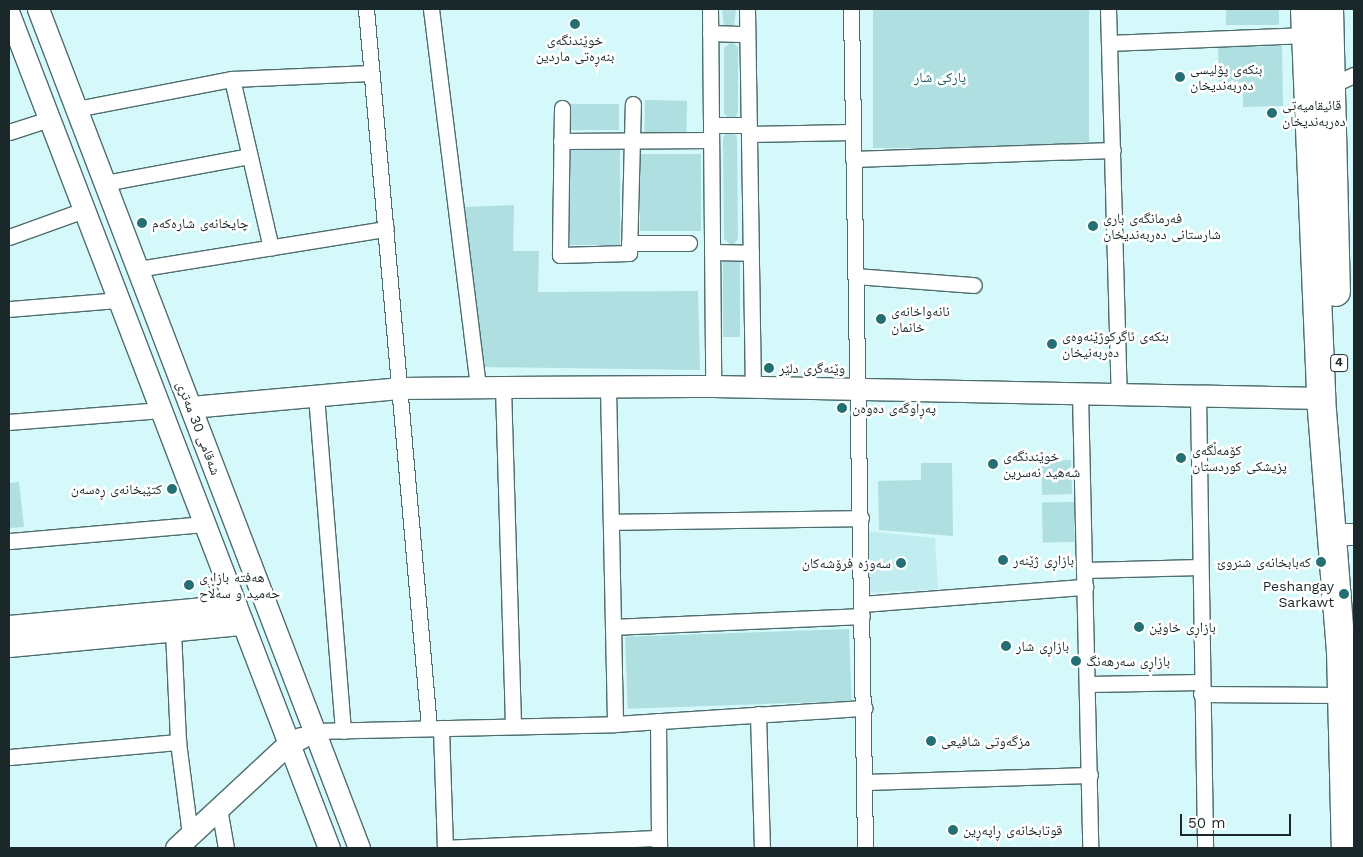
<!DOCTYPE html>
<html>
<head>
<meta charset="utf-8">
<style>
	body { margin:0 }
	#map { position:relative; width:1363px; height:857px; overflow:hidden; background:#d5f8fa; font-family:"Work Sans","Noto Naskh Arabic",sans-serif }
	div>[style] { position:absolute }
	.built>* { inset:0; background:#c1edf0 }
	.green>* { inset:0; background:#afdfe1; transform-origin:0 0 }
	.roads { filter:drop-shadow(1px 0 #4e6d6e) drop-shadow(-1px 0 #4e6d6e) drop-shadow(0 1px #4e6d6e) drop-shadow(0 -1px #4e6d6e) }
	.street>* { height:15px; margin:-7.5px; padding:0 7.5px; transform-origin:7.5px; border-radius:7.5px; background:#fff }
	.secondary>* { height:21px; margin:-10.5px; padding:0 10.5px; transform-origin:10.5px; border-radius:10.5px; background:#fff }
	.highway>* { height:28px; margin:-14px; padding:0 14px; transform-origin:14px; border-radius:14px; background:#fff }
	.dots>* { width:14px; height:14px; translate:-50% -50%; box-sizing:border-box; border:2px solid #fff; border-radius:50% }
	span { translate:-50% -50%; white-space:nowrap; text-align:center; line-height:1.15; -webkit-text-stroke:5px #fff; paint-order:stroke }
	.shield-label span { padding:1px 4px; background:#fff; border:1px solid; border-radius:4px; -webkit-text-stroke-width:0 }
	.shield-label { font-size:12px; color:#1b2829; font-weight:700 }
	.poi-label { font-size:14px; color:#1b2829 }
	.left { translate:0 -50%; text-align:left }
	.right { translate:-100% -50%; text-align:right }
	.park-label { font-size:14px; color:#185b5f }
	.street-label { font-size:14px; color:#1b2829 }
	.frame { position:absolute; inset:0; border:10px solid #1b2829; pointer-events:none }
	.scale { position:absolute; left:1180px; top:814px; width:111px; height:22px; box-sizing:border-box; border:2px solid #1b2829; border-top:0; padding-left:6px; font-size:15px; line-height:18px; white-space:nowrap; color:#1b2829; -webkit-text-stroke:4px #fff; paint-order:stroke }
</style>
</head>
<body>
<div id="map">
	<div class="built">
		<i style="clip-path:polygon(866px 531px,935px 538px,938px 589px,866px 593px)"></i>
	</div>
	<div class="green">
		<i style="clip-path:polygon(722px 9px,736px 9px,734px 27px,724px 28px)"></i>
		<i style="left:873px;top:9px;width:216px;height:139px"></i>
		<i style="left:1226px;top:9px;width:53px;height:16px"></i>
		<i style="clip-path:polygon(732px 41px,738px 48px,738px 112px,735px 118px,728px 118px,724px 113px,724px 48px)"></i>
		<i style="clip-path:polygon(1282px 46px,1283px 106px,1243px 107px,1243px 90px,1219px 90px,1218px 47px)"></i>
		<i style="left:645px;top:100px;width:42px;height:32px;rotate:1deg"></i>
		<i style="left:568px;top:104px;width:51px;height:26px"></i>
		<i style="clip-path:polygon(727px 132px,734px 132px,737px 138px,738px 239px,732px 246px,724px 239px,723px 138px)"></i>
		<i style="left:568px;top:146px;width:52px;height:99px"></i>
		<i style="left:640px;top:154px;width:61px;height:77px"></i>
		<i style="clip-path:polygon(514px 205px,513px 251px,539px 251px,538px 292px,698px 291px,700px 370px,482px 367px,463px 207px)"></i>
		<i style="left:723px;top:261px;width:17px;height:76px"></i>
		<i style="left:1071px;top:460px;width:34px;height:30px;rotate:88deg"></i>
		<i style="clip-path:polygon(921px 463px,952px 463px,953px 536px,879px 530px,878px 481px,921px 480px)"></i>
		<i style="clip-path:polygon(19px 482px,24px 527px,9px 528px,9px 483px)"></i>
		<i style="left:1074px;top:502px;width:40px;height:32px;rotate:89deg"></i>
		<i style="left:849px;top:629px;width:72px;height:224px;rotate:88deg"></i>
	</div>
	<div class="roads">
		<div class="street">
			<i style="left:366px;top:9px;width:722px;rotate:84.99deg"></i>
			<i style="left:431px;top:9px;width:382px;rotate:82.9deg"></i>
			<i style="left:710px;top:9px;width:377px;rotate:89.5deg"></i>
			<i style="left:747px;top:9px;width:378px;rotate:89.1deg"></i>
			<i style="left:851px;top:9px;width:839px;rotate:89.04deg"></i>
			<i style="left:1108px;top:9px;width:385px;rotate:88.4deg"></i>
			<i style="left:710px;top:33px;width:37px;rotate:2deg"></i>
			<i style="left:1109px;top:43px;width:197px;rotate:-2.3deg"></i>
			<i style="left:232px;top:79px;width:173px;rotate:77deg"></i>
			<i style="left:1330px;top:86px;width:26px;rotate:-25deg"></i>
			<i style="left:562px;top:108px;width:147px;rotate:90.8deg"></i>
			<i style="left:560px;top:255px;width:69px;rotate:-1.7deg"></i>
			<i style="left:629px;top:253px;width:149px;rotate:-88.5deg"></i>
			<i style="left:76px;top:109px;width:159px;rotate:-10.9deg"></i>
			<i style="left:232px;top:79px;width:139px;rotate:-2.5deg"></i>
			<i style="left:711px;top:125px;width:37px"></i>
			<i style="left:9px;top:132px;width:42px;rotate:-18deg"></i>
			<i style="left:749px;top:134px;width:103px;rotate:-1.1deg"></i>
			<i style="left:561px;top:141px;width:150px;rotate:-0.4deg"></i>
			<i style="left:853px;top:159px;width:260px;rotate:-2deg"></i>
			<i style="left:105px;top:183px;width:147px;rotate:-10.6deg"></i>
			<i style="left:9px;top:237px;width:80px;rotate:-19.8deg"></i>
			<i style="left:629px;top:243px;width:60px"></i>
			<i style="left:712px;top:252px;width:39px;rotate:1deg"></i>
			<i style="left:138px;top:269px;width:251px;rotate:-9.2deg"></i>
			<i style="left:856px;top:276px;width:118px;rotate:4.4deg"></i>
			<i style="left:9px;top:309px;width:110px;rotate:-4.7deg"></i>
			<i style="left:503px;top:387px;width:339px;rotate:88.3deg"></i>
			<i style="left:608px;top:387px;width:337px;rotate:88.8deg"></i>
			<i style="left:1080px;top:393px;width:455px;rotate:88.7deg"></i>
			<i style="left:316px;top:395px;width:337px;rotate:85.4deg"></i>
			<i style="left:1198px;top:395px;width:453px;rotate:89.1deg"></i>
			<i style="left:9px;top:422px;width:152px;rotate:-4.5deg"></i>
			<i style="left:611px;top:522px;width:250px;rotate:-0.9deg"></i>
			<i style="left:9px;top:541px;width:197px;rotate:-5deg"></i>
			<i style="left:1085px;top:570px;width:115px;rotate:-1.5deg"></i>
			<i style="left:862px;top:604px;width:224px;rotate:-4.4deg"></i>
			<i style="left:613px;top:627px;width:249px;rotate:-2.5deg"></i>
			<i style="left:173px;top:631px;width:111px;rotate:87.4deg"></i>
			<i style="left:178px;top:742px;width:93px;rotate:82.6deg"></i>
			<i style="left:1088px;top:684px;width:113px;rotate:-1deg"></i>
			<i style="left:1201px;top:694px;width:139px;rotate:0.4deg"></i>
			<i style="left:758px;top:714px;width:134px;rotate:88.3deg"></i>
			<i style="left:658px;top:721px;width:126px;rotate:89.5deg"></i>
			<i style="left:441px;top:728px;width:120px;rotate:88.1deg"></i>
			<i style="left:315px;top:731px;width:300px;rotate:-1.3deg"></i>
			<i style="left:615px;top:724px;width:250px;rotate:-3.7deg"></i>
			<i style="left:9px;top:757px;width:170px;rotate:-5.1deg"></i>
			<i style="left:865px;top:782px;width:225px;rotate:-1.8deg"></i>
			<i style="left:219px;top:808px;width:41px;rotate:80.1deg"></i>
			<i style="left:445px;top:848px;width:214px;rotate:-2.7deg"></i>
		</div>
		<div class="secondary">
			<i style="left:38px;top:9px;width:898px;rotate:69.06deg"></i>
			<i style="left:9px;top:14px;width:893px;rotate:69.01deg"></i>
			<i style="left:191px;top:407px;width:211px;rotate:-5.2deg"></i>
			<i style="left:401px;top:388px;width:102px;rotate:-0.6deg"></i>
			<i style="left:503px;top:387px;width:210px;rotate:-0.3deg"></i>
			<i style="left:713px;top:386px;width:608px;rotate:1.13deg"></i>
			<i style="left:1332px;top:534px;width:22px"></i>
			<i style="left:9px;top:626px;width:228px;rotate:-5.3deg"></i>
			<i style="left:9px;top:646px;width:235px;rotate:-5.4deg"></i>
			<i style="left:176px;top:848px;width:154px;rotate:-42.9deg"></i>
			<i style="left:289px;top:743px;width:13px;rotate:-23deg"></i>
		</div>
		<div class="highway">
			<i style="left:1305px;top:9px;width:389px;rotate:87.6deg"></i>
			<i style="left:1321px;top:398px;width:253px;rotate:85.5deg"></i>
			<i style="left:1341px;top:650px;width:198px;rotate:88.6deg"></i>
			<i style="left:1329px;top:9px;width:283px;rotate:88.6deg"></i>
		</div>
	</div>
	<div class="dots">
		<i style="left:575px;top:24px;background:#246f73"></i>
		<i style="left:1180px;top:77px;background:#246f73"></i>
		<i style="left:1272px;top:113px;background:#246f73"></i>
		<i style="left:142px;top:223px;background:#246f73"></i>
		<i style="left:1093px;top:226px;background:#246f73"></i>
		<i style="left:881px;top:319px;background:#246f73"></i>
		<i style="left:1052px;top:344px;background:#246f73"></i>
		<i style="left:769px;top:368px;background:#246f73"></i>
		<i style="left:842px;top:408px;background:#246f73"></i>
		<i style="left:1181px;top:458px;background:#246f73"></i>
		<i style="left:993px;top:464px;background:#246f73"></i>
		<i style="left:172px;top:489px;background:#246f73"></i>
		<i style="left:1003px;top:560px;background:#246f73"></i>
		<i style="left:1321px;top:562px;background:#246f73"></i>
		<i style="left:901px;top:563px;background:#246f73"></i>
		<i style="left:189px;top:585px;background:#246f73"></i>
		<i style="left:1344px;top:594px;background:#246f73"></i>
		<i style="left:1139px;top:627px;background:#246f73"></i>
		<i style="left:1006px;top:646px;background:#246f73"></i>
		<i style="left:1076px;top:661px;background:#246f73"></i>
		<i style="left:931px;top:741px;background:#246f73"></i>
		<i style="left:953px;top:830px;background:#246f73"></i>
	</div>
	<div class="shield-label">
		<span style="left:1339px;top:363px">4</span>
	</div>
	<div class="poi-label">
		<span style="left:575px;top:48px">خوێندنگەی<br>بنەڕەتی ماردین</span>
		<span class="left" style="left:1190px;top:77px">بنکەی پۆلیسی<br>دەربەندیخان</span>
		<span class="left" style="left:1282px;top:113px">قائیقامیەتی<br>دەربەندیخان</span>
		<span class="left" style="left:1103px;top:226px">فەرمانگەی باری<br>شارستانی دەربەندیخان</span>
		<span class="left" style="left:152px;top:223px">چایخانەی شارەکەم</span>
		<span class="left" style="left:891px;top:319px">نانەواخانەی<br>خانمان</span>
		<span class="left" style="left:1062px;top:344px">بنکەی ئاگرکوژێنەوەی<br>دەربەنیخان</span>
		<span class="left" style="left:779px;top:368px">وێنەگری دلێر</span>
		<span class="left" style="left:852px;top:408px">پەڕاوگەی دەوەن</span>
		<span class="left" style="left:1192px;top:458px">كۆمەڵگەی<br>پزیشكی كوردستان</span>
		<span class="left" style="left:1003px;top:464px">خوێندنگەی<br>شەهید نەسرین</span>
		<span class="right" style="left:162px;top:489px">کتێبخانەی ڕەسەن</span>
		<span class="left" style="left:1013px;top:560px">بازاڕی ژێنەر</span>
		<span class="right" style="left:1311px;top:562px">کەبابخانەی شنروێ</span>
		<span class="right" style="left:891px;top:563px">سەوزە فرۆشەکان</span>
		<span class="left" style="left:199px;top:585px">هەفتە بازاڕی<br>حەمید و سەڵاح</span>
		<span class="right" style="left:1334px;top:594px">Peshangay<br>Sarkawt</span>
		<span class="left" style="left:1149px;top:627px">بازاڕی خاوێن</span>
		<span class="left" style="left:1016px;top:646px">بازاڕی شار</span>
		<span class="left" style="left:1086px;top:661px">بازاڕی سەرهەنگ</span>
		<span class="left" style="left:941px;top:741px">مزگەوتی شافیعی</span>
		<span class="left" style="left:963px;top:830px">قوتابخانەی ڕاپەڕین</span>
	</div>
	<div class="park-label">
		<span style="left:940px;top:77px">پاركى شار</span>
	</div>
	<div class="street-label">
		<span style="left:199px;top:428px;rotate:69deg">شەقامی 30 مەتری</span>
	</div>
	<div class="frame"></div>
	<div class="scale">50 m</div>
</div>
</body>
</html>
